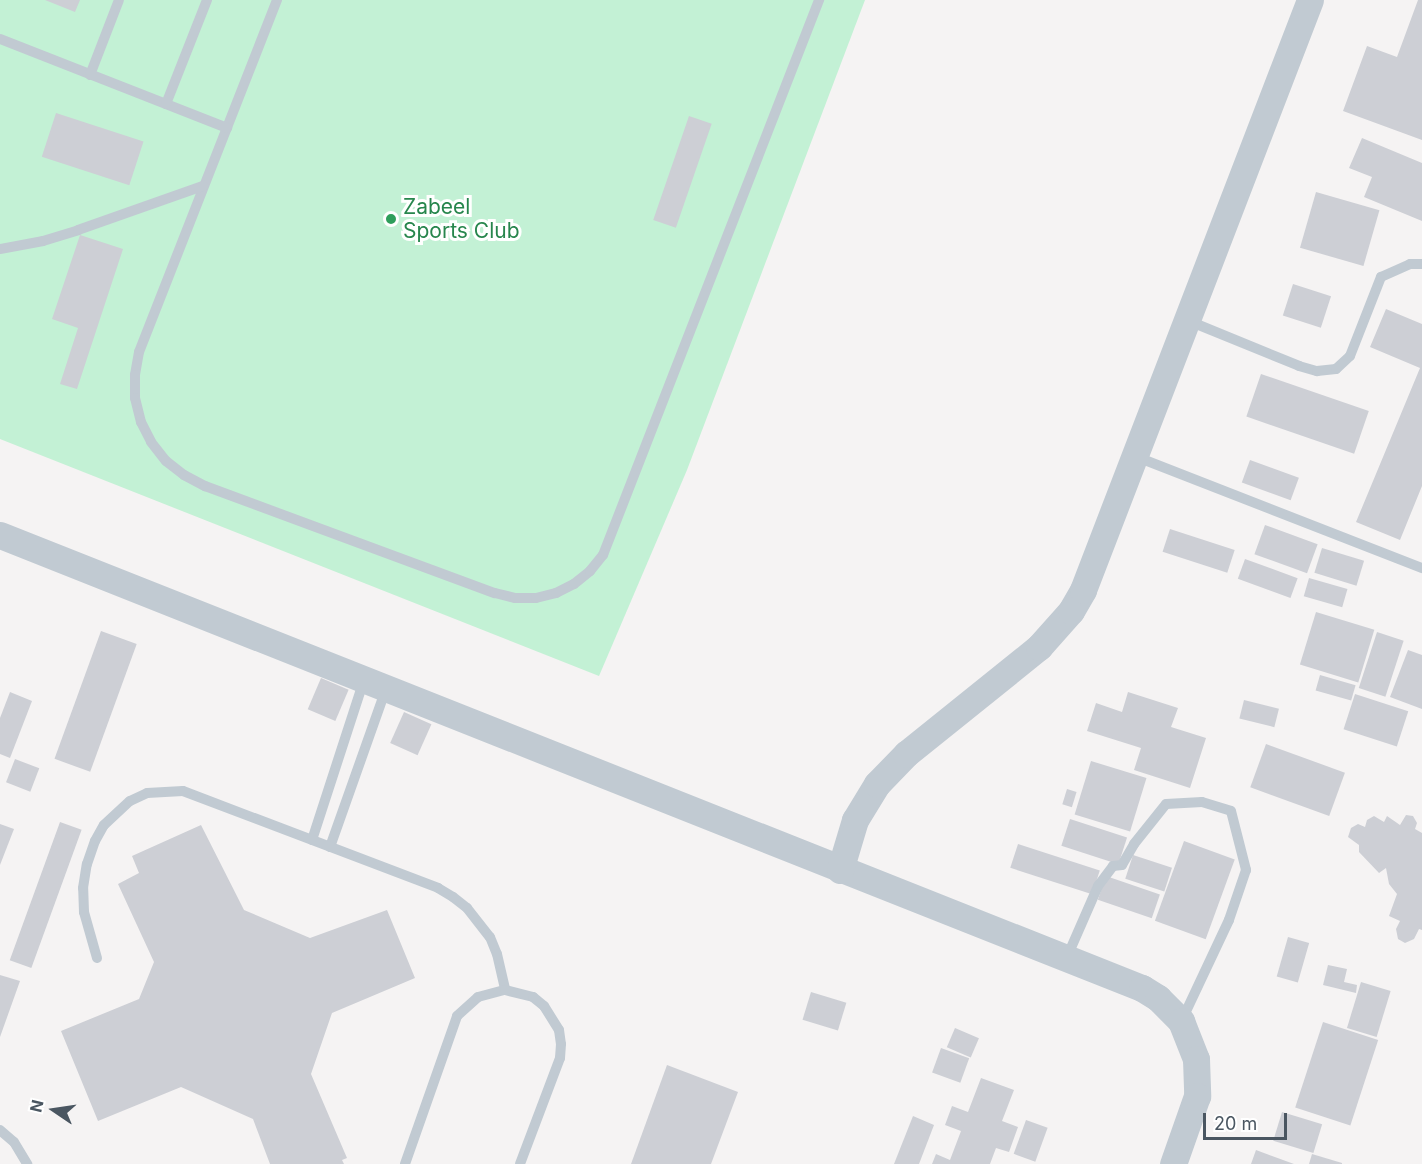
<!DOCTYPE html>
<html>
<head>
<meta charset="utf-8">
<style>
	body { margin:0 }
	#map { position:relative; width:1422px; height:1164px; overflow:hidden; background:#f5f3f3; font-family:Inter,sans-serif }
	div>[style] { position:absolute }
	.green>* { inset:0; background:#c3f1d5 }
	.building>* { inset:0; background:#cdcfd5; transform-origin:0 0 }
	.service>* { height:10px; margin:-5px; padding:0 5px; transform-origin:5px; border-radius:5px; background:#c1cad2 }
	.tertiary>* { height:27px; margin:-13.5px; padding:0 13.5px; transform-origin:13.5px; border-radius:13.5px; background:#c1cad2 }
	.dots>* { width:16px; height:16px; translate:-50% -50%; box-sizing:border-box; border:3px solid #fff; border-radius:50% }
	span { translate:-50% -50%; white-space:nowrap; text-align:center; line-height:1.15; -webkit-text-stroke:6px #fff; paint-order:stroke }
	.leisure-label { font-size:21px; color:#27864d }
	.left { translate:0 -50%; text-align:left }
	.north { position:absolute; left:24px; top:1080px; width:60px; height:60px; -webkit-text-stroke:4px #fff; paint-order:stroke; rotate:283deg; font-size:16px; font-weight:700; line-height:24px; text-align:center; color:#4a5661 }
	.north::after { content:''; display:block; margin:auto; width:21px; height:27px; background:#4a5661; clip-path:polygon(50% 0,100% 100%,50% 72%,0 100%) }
	.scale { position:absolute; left:1203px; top:1113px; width:84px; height:27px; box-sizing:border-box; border:3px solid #4a5661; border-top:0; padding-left:8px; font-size:18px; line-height:21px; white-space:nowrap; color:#4a5661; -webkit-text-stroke:4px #fff; paint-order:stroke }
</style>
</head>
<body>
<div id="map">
	<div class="green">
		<i style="clip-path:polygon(0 0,865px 0,687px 470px,599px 676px,0 439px)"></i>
	</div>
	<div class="building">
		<i style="clip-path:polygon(45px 0,80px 0,75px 12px)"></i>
		<i style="clip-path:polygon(1418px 0,1422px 0,1422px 140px,1343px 111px,1367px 46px,1397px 57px)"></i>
		<i style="left:56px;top:113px;width:92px;height:46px;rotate:18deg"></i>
		<i style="left:689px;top:116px;width:24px;height:110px;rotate:19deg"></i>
		<i style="clip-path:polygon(1362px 138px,1422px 163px,1422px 221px,1364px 197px,1372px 177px,1349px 168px)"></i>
		<i style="left:1316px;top:192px;width:66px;height:58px;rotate:16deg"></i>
		<i style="clip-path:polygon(80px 235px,123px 249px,77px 389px,60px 384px,78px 328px,52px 319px)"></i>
		<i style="left:1293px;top:284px;width:40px;height:33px;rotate:18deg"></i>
		<i style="clip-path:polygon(1386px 309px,1422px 324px,1422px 486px,1400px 540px,1356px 522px,1420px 368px,1370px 347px)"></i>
		<i style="left:1261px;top:374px;width:114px;height:45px;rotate:19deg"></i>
		<i style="left:1250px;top:460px;width:52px;height:24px;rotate:20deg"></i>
		<i style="left:1265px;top:525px;width:56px;height:31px;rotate:20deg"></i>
		<i style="left:1170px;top:529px;width:68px;height:24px;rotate:18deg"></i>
		<i style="left:1322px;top:548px;width:44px;height:26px;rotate:17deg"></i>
		<i style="left:1245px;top:559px;width:56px;height:21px;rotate:20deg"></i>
		<i style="left:1309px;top:578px;width:40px;height:19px;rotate:16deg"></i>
		<i style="left:1316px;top:612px;width:61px;height:55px;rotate:17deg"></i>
		<i style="left:101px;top:631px;width:38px;height:136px;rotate:20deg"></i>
		<i style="left:1377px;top:632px;width:28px;height:59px;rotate:18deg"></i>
		<i style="clip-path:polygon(1408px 650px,1422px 655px,1422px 709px,1390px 697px)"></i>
		<i style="left:1320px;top:675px;width:37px;height:16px;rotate:16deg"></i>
		<i style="left:321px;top:678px;width:30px;height:34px;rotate:23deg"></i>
		<i style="clip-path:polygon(10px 692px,32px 701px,10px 758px,0 754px,0 718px)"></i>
		<i style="clip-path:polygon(1128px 692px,1178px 708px,1171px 727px,1206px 738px,1190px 788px,1134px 770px,1141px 748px,1087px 731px,1096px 703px,1122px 712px)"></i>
		<i style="left:1355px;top:694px;width:56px;height:37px;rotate:18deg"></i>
		<i style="left:1244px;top:700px;width:36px;height:19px;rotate:14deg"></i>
		<i style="left:404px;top:712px;width:30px;height:34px;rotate:24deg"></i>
		<i style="left:1266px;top:744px;width:84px;height:46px;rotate:20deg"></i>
		<i style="left:15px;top:759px;width:26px;height:25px;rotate:21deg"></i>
		<i style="left:1091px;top:761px;width:58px;height:56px;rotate:17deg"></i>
		<i style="left:1067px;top:789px;width:10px;height:16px;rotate:17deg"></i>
		<i style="clip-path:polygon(1406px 815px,1413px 816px,1417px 823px,1415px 829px,1422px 833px,1422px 930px,1419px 929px,1414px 939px,1405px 943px,1398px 939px,1396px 929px,1400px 921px,1389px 916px,1397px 894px,1389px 884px,1386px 868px,1379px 873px,1359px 852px,1359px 845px,1348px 837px,1351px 828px,1358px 824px,1365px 827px,1367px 820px,1374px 816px,1384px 822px,1387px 816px,1400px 825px)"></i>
		<i style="left:1070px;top:819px;width:60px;height:28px;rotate:18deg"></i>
		<i style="left:60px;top:822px;width:23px;height:147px;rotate:20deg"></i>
		<i style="clip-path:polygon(0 824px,14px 829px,0 865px)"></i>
		<i style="clip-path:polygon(201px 825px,244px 910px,310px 938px,387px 910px,415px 978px,332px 1013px,311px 1074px,347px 1158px,342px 1160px,344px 1164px,270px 1164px,253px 1119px,181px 1087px,98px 1121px,61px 1031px,139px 999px,154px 962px,118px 884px,139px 873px,132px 856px)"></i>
		<i style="left:1184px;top:841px;width:54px;height:85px;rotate:20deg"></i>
		<i style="left:1018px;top:844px;width:86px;height:25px;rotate:18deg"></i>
		<i style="left:1133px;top:855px;width:41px;height:25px;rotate:18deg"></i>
		<i style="left:1106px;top:876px;width:57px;height:25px;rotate:19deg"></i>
		<i style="left:1288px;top:937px;width:22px;height:41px;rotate:16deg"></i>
		<i style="clip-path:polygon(1328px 965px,1347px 969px,1344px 982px,1357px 985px,1356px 993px,1323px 985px)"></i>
		<i style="clip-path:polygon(0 975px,20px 981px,0 1037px)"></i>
		<i style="left:1361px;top:982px;width:31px;height:48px;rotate:17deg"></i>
		<i style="left:811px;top:992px;width:37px;height:29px;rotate:17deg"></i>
		<i style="left:1323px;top:1022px;width:58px;height:90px;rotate:18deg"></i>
		<i style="left:955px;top:1028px;width:26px;height:21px;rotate:23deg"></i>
		<i style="left:941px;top:1048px;width:30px;height:26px;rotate:20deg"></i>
		<i style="clip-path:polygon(667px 1065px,738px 1092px,711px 1164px,631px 1164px)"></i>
		<i style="clip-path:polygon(981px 1078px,1014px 1090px,1002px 1121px,1018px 1127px,1009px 1152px,996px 1148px,990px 1164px,932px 1164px,936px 1154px,950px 1160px,961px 1131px,945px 1125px,952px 1106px,968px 1112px)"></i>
		<i style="left:1282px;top:1112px;width:42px;height:30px;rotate:17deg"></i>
		<i style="clip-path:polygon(913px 1116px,934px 1125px,919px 1164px,894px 1164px)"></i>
		<i style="left:1026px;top:1120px;width:23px;height:36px;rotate:20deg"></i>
		<i style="clip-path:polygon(1256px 1150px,1294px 1164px,1251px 1164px)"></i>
		<i style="clip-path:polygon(1312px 1154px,1342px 1163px,1342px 1164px,1309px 1164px)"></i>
	</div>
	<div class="service">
		<i style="left:277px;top:0;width:378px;rotate:111.4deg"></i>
		<i style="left:139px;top:352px;width:23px;rotate:100deg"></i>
		<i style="left:135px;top:375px;width:23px;rotate:90deg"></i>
		<i style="left:135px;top:398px;width:25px;rotate:76deg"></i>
		<i style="left:141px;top:422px;width:22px;rotate:63deg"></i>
		<i style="left:151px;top:442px;width:24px;rotate:52deg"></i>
		<i style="left:166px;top:461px;width:23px;rotate:38deg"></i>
		<i style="left:184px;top:475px;width:24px;rotate:28deg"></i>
		<i style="left:205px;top:486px;width:309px;rotate:20.3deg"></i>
		<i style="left:495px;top:593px;width:21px;rotate:14deg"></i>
		<i style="left:515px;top:598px;width:21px"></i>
		<i style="left:536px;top:598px;width:21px;rotate:-14deg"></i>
		<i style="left:556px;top:593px;width:20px;rotate:-27deg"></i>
		<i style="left:574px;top:584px;width:21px;rotate:-39deg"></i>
		<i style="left:590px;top:571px;width:21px;rotate:-51deg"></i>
		<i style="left:603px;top:555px;width:596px;rotate:-68.73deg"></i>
		<i style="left:0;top:39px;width:244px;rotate:21.4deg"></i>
		<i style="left:90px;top:75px;width:80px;rotate:-68.9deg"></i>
		<i style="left:166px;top:104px;width:112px;rotate:-68.5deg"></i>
		<i style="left:0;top:249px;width:44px;rotate:-10.5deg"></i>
		<i style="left:43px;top:241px;width:37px;rotate:-17deg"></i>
		<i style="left:78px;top:230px;width:133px;rotate:-19.4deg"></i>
		<i style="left:1189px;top:321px;width:119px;rotate:22.2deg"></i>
		<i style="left:1299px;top:366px;width:19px;rotate:16deg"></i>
		<i style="left:1317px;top:371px;width:19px;rotate:-6deg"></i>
		<i style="left:1336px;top:369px;width:19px;rotate:-43deg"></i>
		<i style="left:1350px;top:356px;width:85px;rotate:-68.6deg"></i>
		<i style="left:1381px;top:277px;width:32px;rotate:-24deg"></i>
		<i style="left:1410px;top:264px;width:12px"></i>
		<i style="left:1137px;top:457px;width:306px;rotate:21.3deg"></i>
		<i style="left:312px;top:840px;width:168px;rotate:-72deg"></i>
		<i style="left:330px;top:847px;width:168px;rotate:-70.5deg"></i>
		<i style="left:1067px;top:957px;width:77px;rotate:-66.4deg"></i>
		<i style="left:1098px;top:886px;width:25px;rotate:-53deg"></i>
		<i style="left:1113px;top:866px;width:9px;rotate:-6deg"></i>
		<i style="left:1122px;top:865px;width:24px;rotate:-60deg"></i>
		<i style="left:1134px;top:844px;width:51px;rotate:-51.3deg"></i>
		<i style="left:1166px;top:804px;width:36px;rotate:-3deg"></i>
		<i style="left:1202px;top:802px;width:30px;rotate:17deg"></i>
		<i style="left:1231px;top:811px;width:61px;rotate:75.7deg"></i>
		<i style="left:1246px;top:870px;width:53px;rotate:108.8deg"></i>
		<i style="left:1229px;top:920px;width:110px;rotate:115.2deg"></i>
		<i style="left:97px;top:958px;width:48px;rotate:-105.8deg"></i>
		<i style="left:84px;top:912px;width:24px;rotate:-92deg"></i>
		<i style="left:83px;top:888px;width:24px;rotate:-81deg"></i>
		<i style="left:87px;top:864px;width:24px;rotate:-71deg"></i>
		<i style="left:95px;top:841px;width:18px;rotate:-61deg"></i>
		<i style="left:104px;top:825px;width:35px;rotate:-43deg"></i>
		<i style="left:130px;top:801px;width:19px;rotate:-25deg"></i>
		<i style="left:147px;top:793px;width:36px;rotate:-3deg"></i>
		<i style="left:183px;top:791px;width:273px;rotate:20.8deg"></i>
		<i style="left:438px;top:888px;width:17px;rotate:31deg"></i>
		<i style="left:453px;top:897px;width:18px;rotate:38deg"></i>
		<i style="left:467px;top:908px;width:37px;rotate:52deg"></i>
		<i style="left:490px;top:937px;width:18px;rotate:68deg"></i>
		<i style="left:497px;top:954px;width:37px;rotate:77deg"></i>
		<i style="left:0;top:1130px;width:18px;rotate:41deg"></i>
		<i style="left:14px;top:1142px;width:26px;rotate:59deg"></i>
		<i style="left:405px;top:1164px;width:157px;rotate:-70.6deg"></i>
		<i style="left:457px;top:1016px;width:28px;rotate:-42deg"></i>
		<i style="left:478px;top:997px;width:28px;rotate:-15deg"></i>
		<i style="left:505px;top:990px;width:29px;rotate:14deg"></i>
		<i style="left:533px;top:997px;width:14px;rotate:39deg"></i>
		<i style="left:544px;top:1006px;width:28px;rotate:58deg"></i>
		<i style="left:559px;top:1030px;width:14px;rotate:82deg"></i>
		<i style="left:561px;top:1044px;width:14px;rotate:94deg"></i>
		<i style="left:560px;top:1058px;width:113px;rotate:110.7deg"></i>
	</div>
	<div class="tertiary">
		<i style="left:0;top:535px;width:1229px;rotate:21.64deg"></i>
		<i style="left:1142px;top:988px;width:19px;rotate:32deg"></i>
		<i style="left:1158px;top:998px;width:33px;rotate:45deg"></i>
		<i style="left:1181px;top:1021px;width:41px;rotate:68.5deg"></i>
		<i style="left:1196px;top:1059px;width:37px;rotate:88deg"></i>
		<i style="left:1197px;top:1096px;width:72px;rotate:109.4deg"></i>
		<i style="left:840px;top:870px;width:52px;rotate:-73.3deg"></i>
		<i style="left:855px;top:820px;width:42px;rotate:-58.6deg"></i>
		<i style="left:877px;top:784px;width:42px;rotate:-46deg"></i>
		<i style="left:906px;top:754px;width:171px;rotate:-38.8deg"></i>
		<i style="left:1039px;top:647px;width:48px;rotate:-48.4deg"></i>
		<i style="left:1071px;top:611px;width:24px;rotate:-60deg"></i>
		<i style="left:1083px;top:590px;width:632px;rotate:-68.96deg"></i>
	</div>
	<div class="dots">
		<i style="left:391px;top:219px;background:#2e9e5b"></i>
	</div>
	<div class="leisure-label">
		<span class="left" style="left:403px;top:219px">Zabeel<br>Sports Club</span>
	</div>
	<div class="north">N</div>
	<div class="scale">20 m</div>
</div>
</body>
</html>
